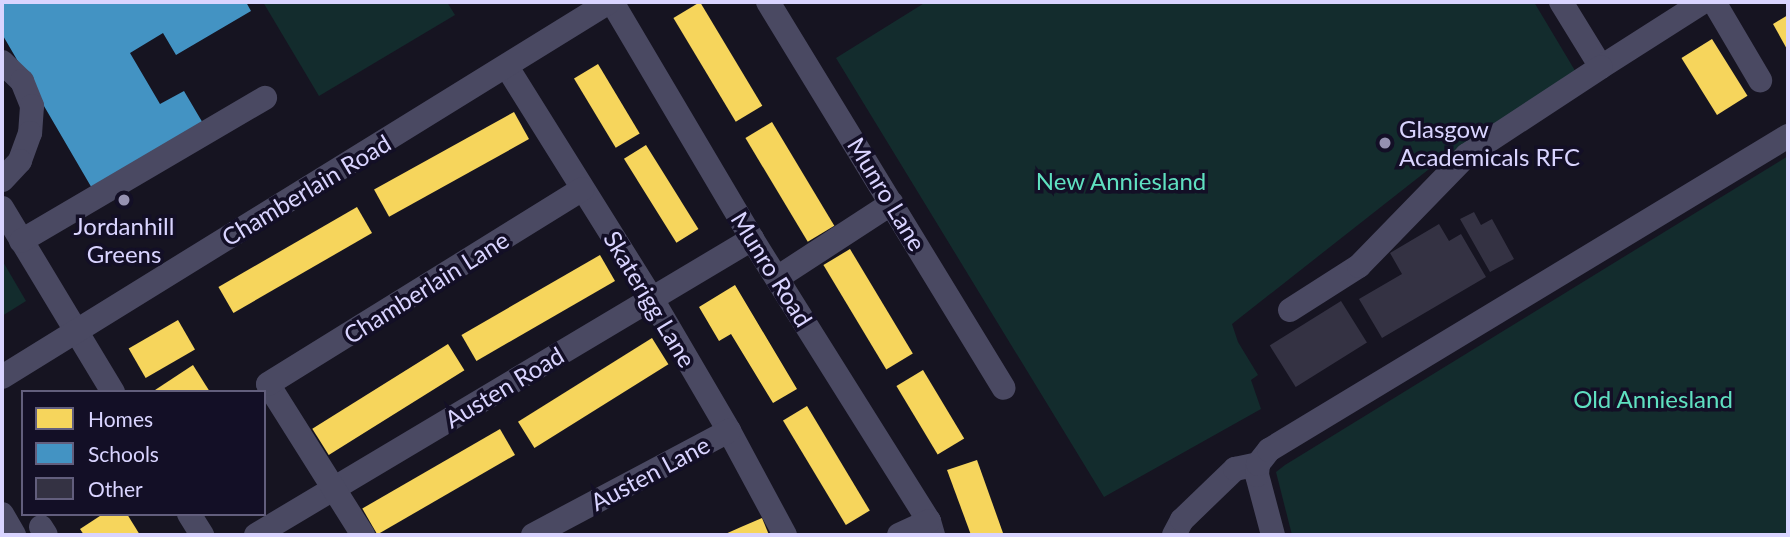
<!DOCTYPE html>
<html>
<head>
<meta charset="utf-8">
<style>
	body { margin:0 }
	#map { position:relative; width:1790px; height:537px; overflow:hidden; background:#161421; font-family:Lato,sans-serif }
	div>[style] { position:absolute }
	.green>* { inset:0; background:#132c2d }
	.homes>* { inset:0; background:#f6d55c; transform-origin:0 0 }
	.schools>* { inset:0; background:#4393c3 }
	.building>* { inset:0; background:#343243; transform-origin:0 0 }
	.minor>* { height:24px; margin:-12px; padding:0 12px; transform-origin:12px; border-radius:12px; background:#4a4962 }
	.dots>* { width:19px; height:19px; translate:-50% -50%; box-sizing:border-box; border:4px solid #130f26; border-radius:50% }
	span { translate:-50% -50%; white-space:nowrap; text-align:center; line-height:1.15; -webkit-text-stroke:7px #130f26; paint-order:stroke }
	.poi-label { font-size:24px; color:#d9d4ff }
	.left { translate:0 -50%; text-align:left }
	.park-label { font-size:24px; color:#5fe0c0 }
	.street-label { font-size:24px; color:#d9d4ff }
	.frame { position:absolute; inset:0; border:4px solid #d9d4ff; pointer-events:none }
	.legend { position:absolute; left:21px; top:390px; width:245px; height:126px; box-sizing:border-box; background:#130f26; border:2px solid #625e7d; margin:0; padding:9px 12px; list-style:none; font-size:21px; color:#d9d4ff }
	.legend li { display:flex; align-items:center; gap:14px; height:35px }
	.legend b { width:35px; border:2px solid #625e7d }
</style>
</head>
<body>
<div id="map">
	<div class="green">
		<i style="clip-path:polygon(263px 2px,447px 2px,455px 15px,319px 96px)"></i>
		<i style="clip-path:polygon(926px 2px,1534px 2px,1577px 74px,1447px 155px,1232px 324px,1238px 342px,1258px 375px,1251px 380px,1261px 409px,1104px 497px,836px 58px)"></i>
		<i style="clip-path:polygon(1788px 156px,1788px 535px,1292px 535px,1276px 472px,1285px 465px)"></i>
		<i style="clip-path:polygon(2px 260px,26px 301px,2px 316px)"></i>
	</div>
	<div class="homes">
		<i style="left:700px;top:2px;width:121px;height:31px;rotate:59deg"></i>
		<i style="clip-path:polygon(1788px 15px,1788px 51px,1773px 24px)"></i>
		<i style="left:1712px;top:39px;width:67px;height:36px;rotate:58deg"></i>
		<i style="left:598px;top:64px;width:81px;height:28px;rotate:59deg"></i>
		<i style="left:514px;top:112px;width:31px;height:160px;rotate:61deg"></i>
		<i style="left:772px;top:122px;width:121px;height:31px;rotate:59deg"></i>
		<i style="left:646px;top:145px;width:99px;height:26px;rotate:58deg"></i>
		<i style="left:357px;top:207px;width:30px;height:160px;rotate:60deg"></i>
		<i style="left:850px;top:249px;width:122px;height:31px;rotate:59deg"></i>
		<i style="left:600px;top:255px;width:30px;height:160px;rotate:60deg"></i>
		<i style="clip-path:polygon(735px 285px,797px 389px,773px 403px,731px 334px,719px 341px,699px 307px)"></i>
		<i style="left:178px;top:320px;width:34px;height:57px;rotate:60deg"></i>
		<i style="left:652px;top:338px;width:31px;height:158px;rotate:58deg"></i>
		<i style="left:448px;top:344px;width:31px;height:160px;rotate:58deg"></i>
		<i style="clip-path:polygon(193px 365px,210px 392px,152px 392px)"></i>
		<i style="left:923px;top:370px;width:80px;height:31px;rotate:59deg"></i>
		<i style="left:807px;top:406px;width:122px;height:28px;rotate:59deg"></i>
		<i style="left:500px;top:429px;width:30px;height:159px;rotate:60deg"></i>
		<i style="clip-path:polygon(977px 460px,1003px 533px,996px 535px,971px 535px,947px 470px)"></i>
		<i style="clip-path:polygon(103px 514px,127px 514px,140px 535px,84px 535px,80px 529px)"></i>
		<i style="clip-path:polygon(762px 518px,769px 535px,723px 535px,741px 527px)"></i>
	</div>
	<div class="schools">
		<i style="clip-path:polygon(2px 2px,246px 2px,251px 11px,176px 55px,163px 33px,130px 53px,160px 104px,184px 91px,204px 125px,93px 190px,2px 34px)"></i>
	</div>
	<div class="building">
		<i style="clip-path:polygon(1474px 212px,1481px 225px,1492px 219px,1514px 259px,1490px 272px,1460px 219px)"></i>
		<i style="clip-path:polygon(1439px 224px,1449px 241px,1461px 234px,1486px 277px,1382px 338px,1359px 299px,1402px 274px,1390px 253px)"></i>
		<i style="left:1341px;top:301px;width:49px;height:84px;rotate:58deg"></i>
	</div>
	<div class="minor">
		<i style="left:612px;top:2px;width:275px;rotate:59.4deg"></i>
		<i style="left:752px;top:239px;width:333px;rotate:57.9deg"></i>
		<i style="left:929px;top:521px;width:15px;rotate:74deg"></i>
		<i style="left:768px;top:2px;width:452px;rotate:58.6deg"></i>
		<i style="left:1561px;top:2px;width:76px;rotate:58.4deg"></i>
		<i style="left:1601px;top:67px;width:121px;rotate:-32.5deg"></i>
		<i style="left:1714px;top:2px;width:91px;rotate:59.5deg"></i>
		<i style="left:2px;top:62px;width:28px;rotate:44deg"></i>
		<i style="left:22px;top:81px;width:27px;rotate:68deg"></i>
		<i style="left:32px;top:106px;width:27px;rotate:94deg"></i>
		<i style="left:30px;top:133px;width:30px;rotate:110deg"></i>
		<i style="left:20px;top:161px;width:26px;rotate:133deg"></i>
		<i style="left:507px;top:67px;width:274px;rotate:58deg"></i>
		<i style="left:652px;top:299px;width:153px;rotate:59.7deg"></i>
		<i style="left:729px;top:431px;width:118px;rotate:61.7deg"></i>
		<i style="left:2px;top:208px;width:215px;rotate:58.9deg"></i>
		<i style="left:21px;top:241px;width:283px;rotate:-30.4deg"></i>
		<i style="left:777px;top:278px;width:137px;rotate:-33.1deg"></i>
		<i style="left:1290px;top:310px;width:82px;rotate:-32.5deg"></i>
		<i style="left:1359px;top:266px;width:155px;rotate:-45.8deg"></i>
		<i style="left:1467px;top:155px;width:160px;rotate:-33.3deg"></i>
		<i style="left:2px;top:377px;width:713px;rotate:-31.71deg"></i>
		<i style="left:2px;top:514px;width:24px;rotate:60deg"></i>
		<i style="left:189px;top:514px;width:25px;rotate:58deg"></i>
		<i style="left:41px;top:527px;width:9px;rotate:58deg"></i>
		<i style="left:256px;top:535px;width:578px;rotate:-30.83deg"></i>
		<i style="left:363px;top:535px;width:178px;rotate:-122.2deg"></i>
		<i style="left:268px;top:384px;width:370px;rotate:-31.8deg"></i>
		<i style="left:533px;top:535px;width:222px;rotate:-28deg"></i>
		<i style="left:899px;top:535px;width:33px;rotate:-25deg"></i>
		<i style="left:1174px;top:535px;width:17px;rotate:-62deg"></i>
		<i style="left:1182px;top:520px;width:74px;rotate:-43.9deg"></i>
		<i style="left:1235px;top:469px;width:24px;rotate:-12deg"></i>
		<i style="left:1273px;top:535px;width:62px;rotate:-104.9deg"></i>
		<i style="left:1257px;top:475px;width:11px;rotate:-85deg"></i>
		<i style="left:1258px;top:464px;width:18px;rotate:-52deg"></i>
		<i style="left:1269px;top:450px;width:607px;rotate:-31.17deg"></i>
	</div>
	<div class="dots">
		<i style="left:1385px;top:143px;background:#9591b1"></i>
		<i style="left:124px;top:200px;background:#9591b1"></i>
	</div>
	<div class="poi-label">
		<span class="left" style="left:1399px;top:143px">Glasgow<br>Academicals RFC</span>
		<span style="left:124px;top:240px">Jordanhill<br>Greens</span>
	</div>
	<div class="park-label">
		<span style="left:1121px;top:181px">New Anniesland</span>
		<span style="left:1653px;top:399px">Old Anniesland</span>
	</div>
	<div class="street-label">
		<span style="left:306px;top:190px;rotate:-31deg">Chamberlain Road</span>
		<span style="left:887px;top:194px;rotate:59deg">Munro Lane</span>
		<span style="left:772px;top:269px;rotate:58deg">Munro Road</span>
		<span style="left:426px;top:287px;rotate:-32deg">Chamberlain Lane</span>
		<span style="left:650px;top:299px;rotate:59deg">Skaterigg Lane</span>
		<span style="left:504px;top:387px;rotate:-31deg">Austen Road</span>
		<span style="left:650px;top:473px;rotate:-28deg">Austen Lane</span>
	</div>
	<div class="frame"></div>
	<ul class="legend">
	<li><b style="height:19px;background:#f6d55c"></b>Homes</li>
	<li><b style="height:19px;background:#4393c3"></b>Schools</li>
	<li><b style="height:19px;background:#343243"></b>Other</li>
	</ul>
</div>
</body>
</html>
